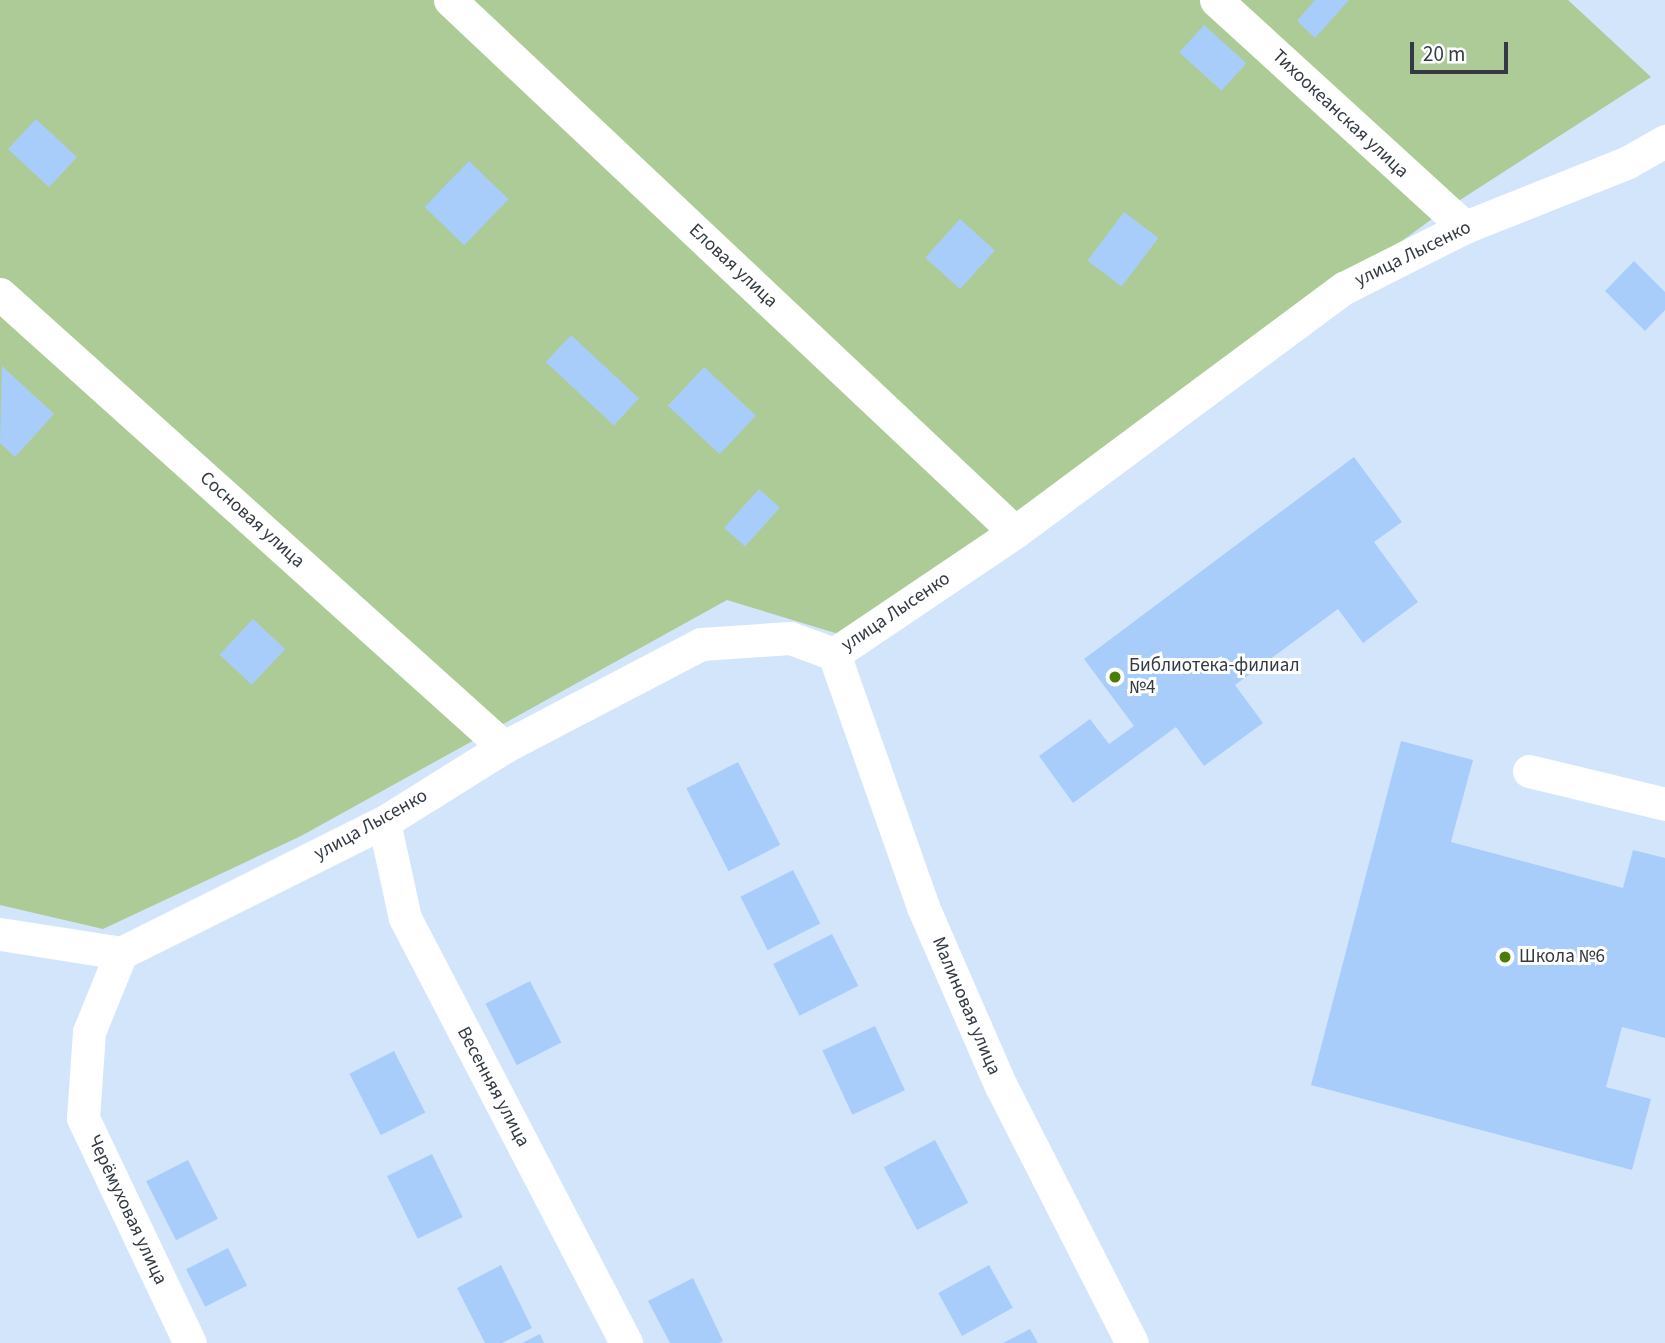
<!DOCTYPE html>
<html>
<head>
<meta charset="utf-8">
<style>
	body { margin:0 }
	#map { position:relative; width:1665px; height:1343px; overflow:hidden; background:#d3e5fb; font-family:"Source Sans 3",sans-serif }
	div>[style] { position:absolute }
	.green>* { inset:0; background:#adcb96 }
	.building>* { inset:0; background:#a9cdfb; transform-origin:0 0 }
	.minor>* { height:33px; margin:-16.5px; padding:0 16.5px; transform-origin:16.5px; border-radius:16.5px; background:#fff }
	.dots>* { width:19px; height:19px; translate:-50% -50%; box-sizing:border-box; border:4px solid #fff; border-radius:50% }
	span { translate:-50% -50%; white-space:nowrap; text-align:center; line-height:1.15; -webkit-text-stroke:6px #fff; paint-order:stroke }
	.street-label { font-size:19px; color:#333a43 }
	.poi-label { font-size:19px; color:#333a43 }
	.left { translate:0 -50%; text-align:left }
	.scale { position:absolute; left:1410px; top:42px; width:98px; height:32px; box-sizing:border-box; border:4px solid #333a43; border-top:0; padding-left:9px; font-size:21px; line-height:24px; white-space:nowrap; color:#333a43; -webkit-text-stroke:5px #fff; paint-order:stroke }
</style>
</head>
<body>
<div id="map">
	<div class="green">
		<i style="clip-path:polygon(0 0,1568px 0,1651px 77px,1443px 211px,855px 639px,727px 600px,301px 836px,103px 929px,0 905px)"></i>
	</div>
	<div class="building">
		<i style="clip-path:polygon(1315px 0,1349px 0,1315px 38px,1297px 21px)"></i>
		<i style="left:1204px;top:25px;width:57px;height:37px;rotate:42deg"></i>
		<i style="left:36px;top:119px;width:56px;height:41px;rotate:43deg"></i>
		<i style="left:469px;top:161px;width:55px;height:64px;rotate:44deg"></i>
		<i style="left:1124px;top:212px;width:43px;height:61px;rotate:37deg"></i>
		<i style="left:960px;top:219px;width:47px;height:52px;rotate:42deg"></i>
		<i style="clip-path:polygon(1634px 261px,1665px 292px,1665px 310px,1645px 331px,1605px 291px)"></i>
		<i style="left:571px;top:335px;width:93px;height:37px;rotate:43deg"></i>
		<i style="clip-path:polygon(2px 366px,54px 414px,15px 457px,0 443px)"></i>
		<i style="left:704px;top:367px;width:71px;height:53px;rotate:43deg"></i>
		<i style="clip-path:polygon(1354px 457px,1402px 522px,1374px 542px,1418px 602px,1363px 643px,1338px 609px,1235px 685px,1263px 723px,1204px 766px,1176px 727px,1073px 803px,1039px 756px,1090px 719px,1109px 744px,1134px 726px,1084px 659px)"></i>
		<i style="left:759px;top:489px;width:28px;height:52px;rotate:42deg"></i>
		<i style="left:253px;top:619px;width:44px;height:49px;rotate:43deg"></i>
		<i style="clip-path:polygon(1401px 741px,1473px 760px,1451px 842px,1623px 888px,1633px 850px,1665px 858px,1665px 1038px,1622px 1027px,1606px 1087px,1651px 1099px,1632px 1170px,1311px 1085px)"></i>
		<i style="left:738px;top:762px;width:93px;height:58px;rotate:63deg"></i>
		<i style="left:793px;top:870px;width:60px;height:59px;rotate:63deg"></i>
		<i style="left:832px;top:934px;width:58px;height:66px;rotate:63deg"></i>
		<i style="left:530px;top:981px;width:69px;height:50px;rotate:63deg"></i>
		<i style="left:875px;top:1026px;width:71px;height:58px;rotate:65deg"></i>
		<i style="left:394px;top:1051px;width:69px;height:50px;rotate:63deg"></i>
		<i style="left:935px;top:1140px;width:71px;height:58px;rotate:62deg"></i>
		<i style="left:432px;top:1154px;width:70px;height:50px;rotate:64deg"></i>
		<i style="left:188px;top:1160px;width:66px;height:47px;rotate:63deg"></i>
		<i style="left:228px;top:1248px;width:42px;height:47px;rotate:63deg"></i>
		<i style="clip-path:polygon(501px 1265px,532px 1328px,502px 1343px,485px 1343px,457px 1288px)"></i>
		<i style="left:989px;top:1265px;width:49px;height:58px;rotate:61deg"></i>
		<i style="clip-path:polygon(693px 1278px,723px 1341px,719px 1343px,670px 1343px,648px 1301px)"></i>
		<i style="clip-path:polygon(1030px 1329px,1038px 1343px,1003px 1343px)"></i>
		<i style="clip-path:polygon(540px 1334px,544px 1343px,522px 1343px)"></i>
	</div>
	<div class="minor">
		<i style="left:450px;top:0;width:776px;rotate:43.28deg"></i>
		<i style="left:1216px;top:0;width:337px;rotate:42.4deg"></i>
		<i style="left:0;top:294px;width:678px;rotate:41.95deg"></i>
		<i style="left:834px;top:654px;width:268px;rotate:70.6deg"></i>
		<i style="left:923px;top:907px;width:195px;rotate:66.5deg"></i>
		<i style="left:1001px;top:1086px;width:288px;rotate:63deg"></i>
		<i style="left:1529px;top:771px;width:140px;rotate:13.6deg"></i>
		<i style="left:384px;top:822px;width:98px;rotate:77.7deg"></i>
		<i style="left:405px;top:918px;width:479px;rotate:62.5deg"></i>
		<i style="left:0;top:934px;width:122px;rotate:8.9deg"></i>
		<i style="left:121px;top:953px;width:294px;rotate:-26.5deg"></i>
		<i style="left:384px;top:822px;width:142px;rotate:-32deg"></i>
		<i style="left:504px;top:747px;width:222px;rotate:-27.6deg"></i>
		<i style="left:701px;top:644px;width:89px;rotate:-3.9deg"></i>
		<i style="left:790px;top:638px;width:47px;rotate:20deg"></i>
		<i style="left:834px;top:654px;width:218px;rotate:-34deg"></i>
		<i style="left:1015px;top:532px;width:410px;rotate:-36.6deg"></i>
		<i style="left:1344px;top:288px;width:136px;rotate:-26.8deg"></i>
		<i style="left:1465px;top:227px;width:175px;rotate:-21.7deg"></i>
		<i style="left:1628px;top:162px;width:43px;rotate:-29.6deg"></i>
		<i style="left:121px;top:953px;width:85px;rotate:112.1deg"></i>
		<i style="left:89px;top:1032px;width:86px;rotate:94deg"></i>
		<i style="left:83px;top:1118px;width:249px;rotate:64.6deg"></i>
	</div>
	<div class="dots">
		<i style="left:1115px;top:677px;background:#4a7c08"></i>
		<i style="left:1505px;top:957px;background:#4a7c08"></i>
	</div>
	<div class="street-label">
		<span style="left:1340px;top:114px;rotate:43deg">Тихоокеанская улица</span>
		<span style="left:1413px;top:254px;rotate:-26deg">улица Лысенко</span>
		<span style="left:733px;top:266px;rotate:43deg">Еловая улица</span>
		<span style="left:252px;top:520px;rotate:42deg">Сосновая улица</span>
		<span style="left:896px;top:612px;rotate:-34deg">улица Лысенко</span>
		<span style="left:371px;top:825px;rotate:-29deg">улица Лысенко</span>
		<span style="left:966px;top:1006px;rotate:67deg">Малиновая улица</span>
		<span style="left:493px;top:1087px;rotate:62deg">Весенняя улица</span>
		<span style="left:127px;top:1210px;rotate:65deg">Черёмуховая улица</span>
	</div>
	<div class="poi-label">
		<span class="left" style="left:1129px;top:677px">Библиотека-филиал<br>№4</span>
		<span class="left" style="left:1519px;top:957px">Школа №6</span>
	</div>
	<div class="scale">20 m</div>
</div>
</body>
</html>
